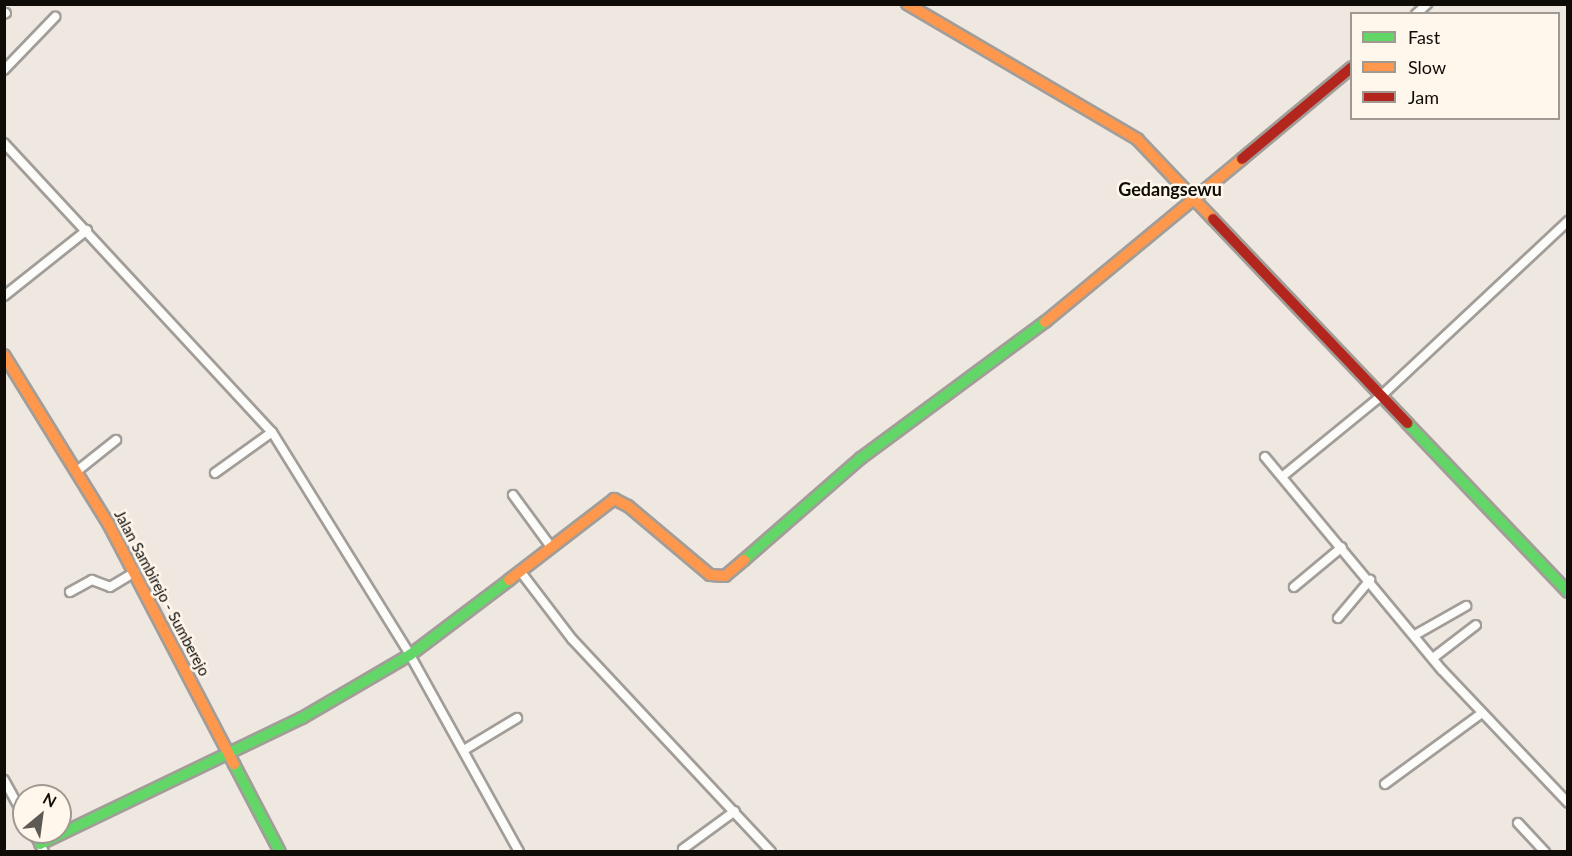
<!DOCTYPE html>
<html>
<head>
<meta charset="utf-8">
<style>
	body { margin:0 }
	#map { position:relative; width:1572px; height:856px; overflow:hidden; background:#eee8e1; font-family:Lato,sans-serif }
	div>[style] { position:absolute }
	.roads { filter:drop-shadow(2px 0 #a29d98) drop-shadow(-2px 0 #a29d98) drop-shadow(0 2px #a29d98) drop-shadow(0 -2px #a29d98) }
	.street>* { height:8px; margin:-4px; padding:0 4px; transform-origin:4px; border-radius:4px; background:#fcfcfa }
	.fast>* { height:10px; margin:-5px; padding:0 5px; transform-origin:5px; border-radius:5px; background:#63d668 }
	.slow>* { height:10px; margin:-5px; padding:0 5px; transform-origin:5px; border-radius:5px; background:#ff974d }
	.jam>* { height:10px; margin:-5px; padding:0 5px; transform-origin:5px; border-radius:5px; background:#b3261e }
	span { translate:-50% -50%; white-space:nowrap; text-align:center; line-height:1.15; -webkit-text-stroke:5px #fff7ec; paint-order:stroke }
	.street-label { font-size:15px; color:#0f0c08 }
	.quarter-label { font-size:18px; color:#0f0c08; font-weight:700 }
	.frame { position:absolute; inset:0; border:6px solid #0f0c08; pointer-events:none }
	.legend { position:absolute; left:1350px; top:12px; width:210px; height:108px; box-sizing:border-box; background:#fff7ec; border:2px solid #9f9991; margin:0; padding:8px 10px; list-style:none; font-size:18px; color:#0f0c08 }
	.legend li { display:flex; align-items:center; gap:12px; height:30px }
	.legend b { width:30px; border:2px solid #9f9991 }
	.north { position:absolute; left:12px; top:784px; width:60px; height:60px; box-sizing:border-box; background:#fff7ec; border:2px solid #9f9991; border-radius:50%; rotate:29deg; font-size:16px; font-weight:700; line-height:24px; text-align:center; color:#0f0c08 }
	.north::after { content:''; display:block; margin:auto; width:21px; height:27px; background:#5d5954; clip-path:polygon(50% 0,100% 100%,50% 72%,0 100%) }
</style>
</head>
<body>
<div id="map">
	<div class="roads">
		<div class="street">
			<i style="left:4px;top:14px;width:2px;rotate:-27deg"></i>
			<i style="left:1416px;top:14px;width:15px;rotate:-42deg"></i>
			<i style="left:4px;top:70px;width:74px;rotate:-46.1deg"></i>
			<i style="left:4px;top:143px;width:394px;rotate:47.2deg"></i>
			<i style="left:272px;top:432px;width:262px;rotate:58.2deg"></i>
			<i style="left:410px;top:655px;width:225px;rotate:61deg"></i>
			<i style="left:4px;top:296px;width:106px;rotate:-38.5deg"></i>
			<i style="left:1265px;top:457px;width:277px;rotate:50.3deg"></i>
			<i style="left:1442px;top:670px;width:183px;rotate:46.5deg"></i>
			<i style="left:77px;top:471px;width:50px;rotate:-38.5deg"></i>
			<i style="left:215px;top:473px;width:70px;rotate:-35.7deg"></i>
			<i style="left:1283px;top:476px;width:125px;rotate:-39.2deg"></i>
			<i style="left:1380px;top:397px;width:258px;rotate:-43.1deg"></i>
			<i style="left:513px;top:495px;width:64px;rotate:53.8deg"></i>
			<i style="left:520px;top:571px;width:86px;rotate:52.6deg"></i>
			<i style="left:572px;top:639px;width:291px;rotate:46.9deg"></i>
			<i style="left:1294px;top:587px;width:62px;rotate:-39.8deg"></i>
			<i style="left:70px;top:592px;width:25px;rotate:-29deg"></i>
			<i style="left:92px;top:580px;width:19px;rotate:21deg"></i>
			<i style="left:110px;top:587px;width:29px;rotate:-31deg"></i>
			<i style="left:1338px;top:618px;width:50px;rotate:-49.9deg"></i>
			<i style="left:1415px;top:635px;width:59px;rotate:-29.6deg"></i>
			<i style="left:1433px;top:658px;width:54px;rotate:-37.5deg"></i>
			<i style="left:464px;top:750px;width:62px;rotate:-31.1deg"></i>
			<i style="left:4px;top:780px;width:41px;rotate:60.9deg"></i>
			<i style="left:1385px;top:784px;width:120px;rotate:-36.2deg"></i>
			<i style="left:1518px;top:823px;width:40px;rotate:47deg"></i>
			<i style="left:33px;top:832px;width:23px;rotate:61deg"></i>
			<i style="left:683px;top:849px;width:64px;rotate:-36.2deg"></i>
		</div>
		<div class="fast">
			<i style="left:1407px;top:423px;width:233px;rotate:46.4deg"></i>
			<i style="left:744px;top:560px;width:155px;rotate:-41.1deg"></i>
			<i style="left:861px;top:458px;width:229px;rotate:-36.5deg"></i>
			<i style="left:234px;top:764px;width:99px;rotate:62.4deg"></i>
			<i style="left:40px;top:844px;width:291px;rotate:-25.7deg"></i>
			<i style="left:302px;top:718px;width:125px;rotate:-30.3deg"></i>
			<i style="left:410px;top:655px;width:124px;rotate:-37.1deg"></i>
		</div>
		<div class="slow">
			<i style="left:907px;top:4px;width:267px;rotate:30.4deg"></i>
			<i style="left:1137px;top:139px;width:110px;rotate:46.5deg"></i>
			<i style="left:1045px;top:322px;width:256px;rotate:-39.6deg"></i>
			<i style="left:4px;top:355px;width:200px;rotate:58.3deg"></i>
			<i style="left:109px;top:525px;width:270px;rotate:62.4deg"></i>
			<i style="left:509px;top:580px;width:133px;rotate:-37.6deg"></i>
			<i style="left:614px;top:499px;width:16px;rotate:27deg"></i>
			<i style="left:628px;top:506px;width:107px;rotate:40.1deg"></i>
			<i style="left:710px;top:575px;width:15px;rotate:4deg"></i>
			<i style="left:725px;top:576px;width:25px;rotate:-40deg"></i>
		</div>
		<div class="jam">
			<i style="left:1242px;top:159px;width:143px;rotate:-39.9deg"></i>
			<i style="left:1213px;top:219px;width:282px;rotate:46.4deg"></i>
		</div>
	</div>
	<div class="street-label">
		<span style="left:162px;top:593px;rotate:62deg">Jalan Sambirejo - Sumberejo</span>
	</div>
	<div class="quarter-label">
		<span style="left:1170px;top:189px">Gedangsewu</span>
	</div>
	<div class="frame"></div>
	<ul class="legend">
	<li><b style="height:8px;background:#63d668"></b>Fast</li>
	<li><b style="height:8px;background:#ff974d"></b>Slow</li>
	<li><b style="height:8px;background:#b3261e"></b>Jam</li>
	</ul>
	<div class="north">N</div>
</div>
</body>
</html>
